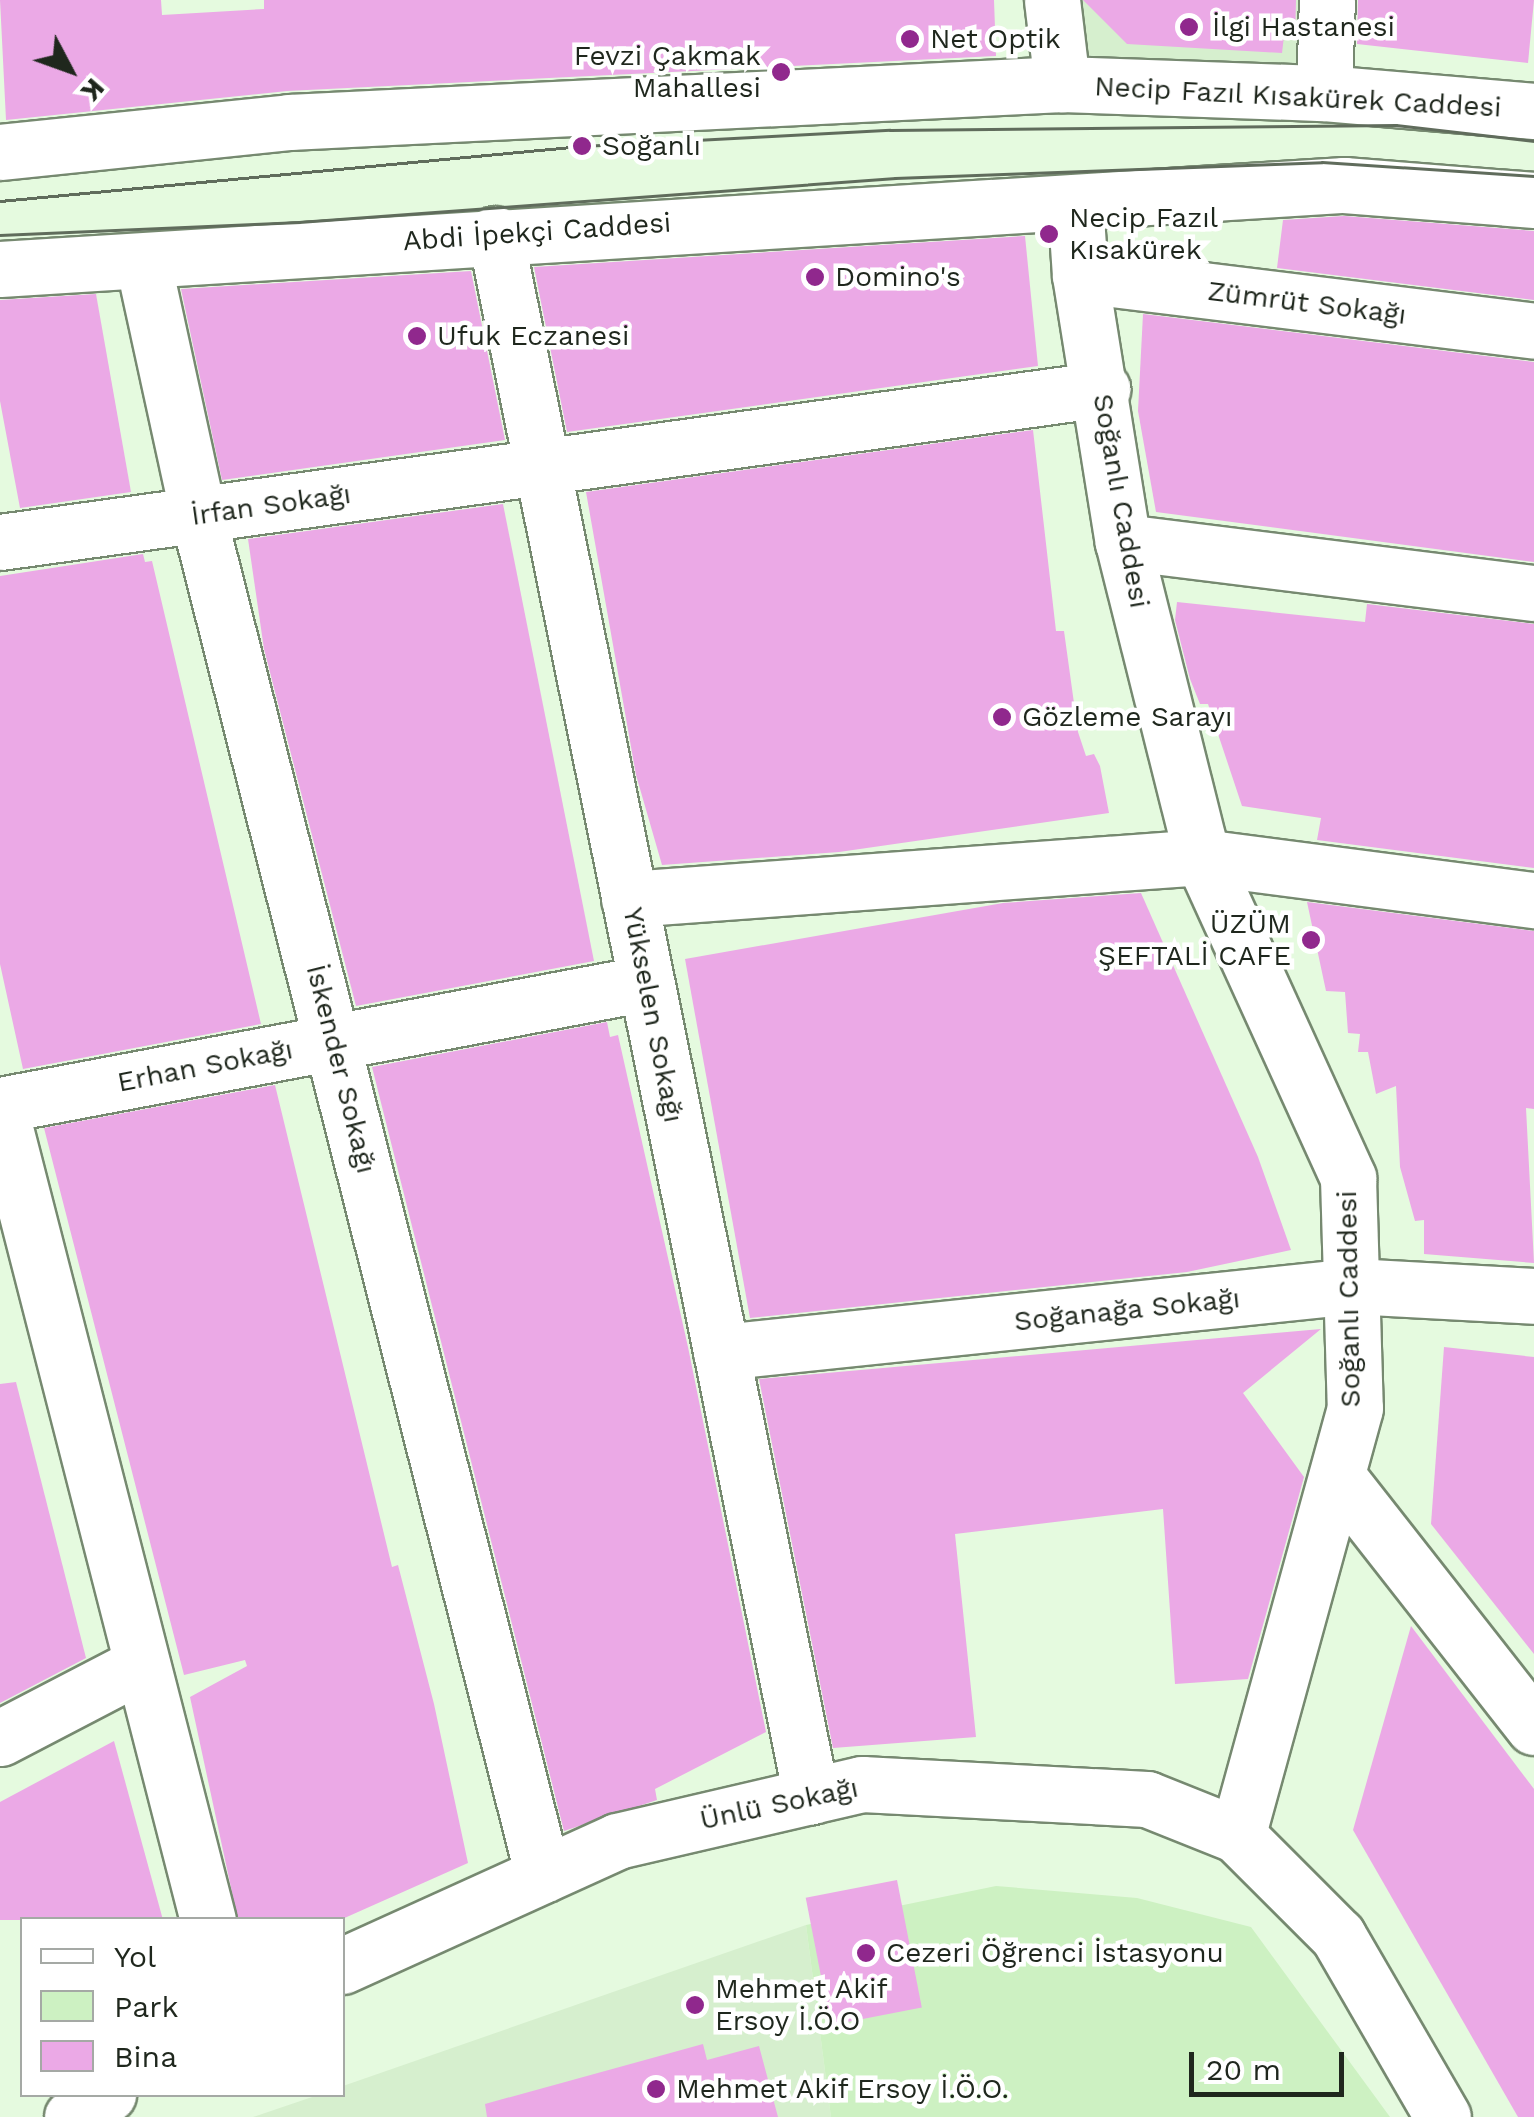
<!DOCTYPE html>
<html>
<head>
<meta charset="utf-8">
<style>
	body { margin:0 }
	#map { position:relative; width:1534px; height:2117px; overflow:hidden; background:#e5fadf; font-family:"Work Sans",sans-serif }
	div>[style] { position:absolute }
	.built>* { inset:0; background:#d6efce }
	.green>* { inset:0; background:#cdf1c2 }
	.building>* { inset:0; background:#eba9e6; transform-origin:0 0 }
	.roads { filter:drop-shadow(2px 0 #768970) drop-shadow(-2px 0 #768970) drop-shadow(0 2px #768970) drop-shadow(0 -2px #768970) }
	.minor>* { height:55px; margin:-27.5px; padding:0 27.5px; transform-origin:27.5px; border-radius:27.5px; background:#fff }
	.tertiary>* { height:55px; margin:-27.5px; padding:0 27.5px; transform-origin:27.5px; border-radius:27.5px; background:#fff }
	.secondary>* { height:55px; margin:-27.5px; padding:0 27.5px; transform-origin:27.5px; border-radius:27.5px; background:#fff }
	.tram>* { height:2.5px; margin:-1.25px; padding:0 1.25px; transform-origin:1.25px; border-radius:1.25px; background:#606c5c }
	.dots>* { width:28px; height:28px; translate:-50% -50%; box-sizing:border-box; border:5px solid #fff; border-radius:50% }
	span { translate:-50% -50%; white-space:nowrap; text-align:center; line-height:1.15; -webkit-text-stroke:9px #fff; paint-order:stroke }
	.poi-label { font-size:28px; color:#1f271d }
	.left { translate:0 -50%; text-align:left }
	.right { translate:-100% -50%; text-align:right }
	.street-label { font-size:28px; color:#1f271d }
	.legend { position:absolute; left:20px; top:1917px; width:325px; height:180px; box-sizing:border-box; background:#fff; border:2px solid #a5a9a5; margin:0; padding:12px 18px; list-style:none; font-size:30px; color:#1f271d }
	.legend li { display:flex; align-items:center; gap:20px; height:50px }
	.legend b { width:50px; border:2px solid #a5a9a5 }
	.north { position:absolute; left:20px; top:20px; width:100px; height:100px; -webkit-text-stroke:8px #fff; paint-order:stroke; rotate:131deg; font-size:28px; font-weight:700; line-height:40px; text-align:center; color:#1f271d }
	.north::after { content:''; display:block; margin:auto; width:35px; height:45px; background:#1f271d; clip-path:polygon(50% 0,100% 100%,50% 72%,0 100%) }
	.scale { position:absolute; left:1189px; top:2052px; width:155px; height:45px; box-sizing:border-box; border:5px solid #1f271d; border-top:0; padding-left:12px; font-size:30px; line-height:35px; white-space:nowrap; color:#1f271d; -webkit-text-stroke:8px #fff; paint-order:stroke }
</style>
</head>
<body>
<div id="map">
	<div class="built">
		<i style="clip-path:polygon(1067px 0,1311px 0,1308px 72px,1070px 54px)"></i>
		<i style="clip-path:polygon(806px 1925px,831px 2117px,253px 2117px,318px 2095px,342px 2094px,343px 2086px)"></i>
	</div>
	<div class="green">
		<i style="clip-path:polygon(996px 1886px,1137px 1898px,1251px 1927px,1390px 2117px,831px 2117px,806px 1925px)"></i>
	</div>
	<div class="building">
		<i style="clip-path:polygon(0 0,161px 0,162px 15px,264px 9px,264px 0,994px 0,996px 56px,287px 91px,6px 120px)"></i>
		<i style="clip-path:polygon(1083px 0,1296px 0,1295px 37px,1284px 36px,1282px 53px,1127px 44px)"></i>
		<i style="clip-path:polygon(1358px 0,1534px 0,1528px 63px,1357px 44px)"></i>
		<i style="clip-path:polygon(1344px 216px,1534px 231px,1534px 300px,1277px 268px,1283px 220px)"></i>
		<i style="clip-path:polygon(1025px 236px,1038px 366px,567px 432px,534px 267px)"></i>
		<i style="clip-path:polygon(471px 271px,505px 440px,222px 480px,181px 289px)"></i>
		<i style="clip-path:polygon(96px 294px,131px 492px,20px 508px,0 401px,0 300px)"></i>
		<i style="clip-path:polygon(1143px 314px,1534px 362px,1534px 562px,1156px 512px,1138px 411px)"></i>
		<i style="clip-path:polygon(1033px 430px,1056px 631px,1064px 631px,1078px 732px,1086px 756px,1094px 754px,1100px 766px,1109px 813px,839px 852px,662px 865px,636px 775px,586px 492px)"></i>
		<i style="clip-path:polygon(503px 504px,594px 961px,356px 1006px,264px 649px,248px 539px)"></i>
		<i style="clip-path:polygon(143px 554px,145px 562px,152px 561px,261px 1024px,23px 1069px,0 964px,0 576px)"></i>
		<i style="clip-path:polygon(1177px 602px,1365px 622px,1367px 604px,1534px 624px,1534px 868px,1317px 840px,1321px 818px,1242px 806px,1208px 704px,1200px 704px,1190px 679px,1175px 620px)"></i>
		<i style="clip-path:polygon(1141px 893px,1258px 1157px,1291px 1250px,1187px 1272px,750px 1318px,685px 959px,1003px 903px)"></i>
		<i style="clip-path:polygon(1307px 902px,1534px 931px,1534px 1109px,1526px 1108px,1534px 1263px,1424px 1254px,1424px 1220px,1415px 1221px,1400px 1167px,1396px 1086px,1376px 1094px,1368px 1052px,1358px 1052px,1360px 1034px,1348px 1033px,1345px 992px,1326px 991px)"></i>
		<i style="clip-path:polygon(607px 1022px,610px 1037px,618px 1035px,688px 1347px,766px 1732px,655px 1789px,657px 1800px,564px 1831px,372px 1067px)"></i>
		<i style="clip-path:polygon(275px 1085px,392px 1567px,398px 1565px,434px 1704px,468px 1863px,340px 1920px,238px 1920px,190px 1697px,247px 1666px,245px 1660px,184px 1675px,44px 1128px)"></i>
		<i style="clip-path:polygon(1321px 1329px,1243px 1393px,1304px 1477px,1248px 1679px,1175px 1684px,1163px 1509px,955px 1534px,976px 1737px,833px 1748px,759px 1379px)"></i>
		<i style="clip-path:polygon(1444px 1347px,1534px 1357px,1534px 1654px,1431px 1524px)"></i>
		<i style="clip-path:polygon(16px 1382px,86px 1658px,0 1703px,0 1384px)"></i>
		<i style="clip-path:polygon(1411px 1626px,1534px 1789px,1534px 2117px,1518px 2117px,1353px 1830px)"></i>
		<i style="clip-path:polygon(114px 1741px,163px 1920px,0 1920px,0 1802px)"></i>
		<i style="left:897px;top:1880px;width:130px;height:93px;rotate:79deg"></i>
		<i style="clip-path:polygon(703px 2044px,707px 2060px,759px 2046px,778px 2117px,487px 2117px,485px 2104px)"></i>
	</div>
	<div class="roads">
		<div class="minor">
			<i style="left:1324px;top:93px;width:93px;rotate:-88.2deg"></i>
			<i style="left:495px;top:234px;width:1594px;rotate:78.56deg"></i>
			<i style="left:143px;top:262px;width:259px;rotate:77.7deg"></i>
			<i style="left:198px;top:515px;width:1403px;rotate:75.77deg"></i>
			<i style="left:1080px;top:275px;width:457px;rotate:7deg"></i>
			<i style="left:0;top:542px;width:1113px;rotate:-7.9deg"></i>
			<i style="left:1123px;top:542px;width:414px;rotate:7.1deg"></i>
			<i style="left:629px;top:899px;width:575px;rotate:-4.19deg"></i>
			<i style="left:1202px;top:857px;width:335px;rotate:7.4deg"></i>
			<i style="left:0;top:1105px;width:657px;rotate:-10.69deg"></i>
			<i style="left:0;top:1109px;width:837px;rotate:75.62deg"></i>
			<i style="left:721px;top:1352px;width:634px;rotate:-5.97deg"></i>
			<i style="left:1352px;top:1286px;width:182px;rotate:3.1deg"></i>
			<i style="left:1337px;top:1476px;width:319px;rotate:51.9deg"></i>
			<i style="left:0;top:1738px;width:160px;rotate:-27.5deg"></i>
		</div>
		<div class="tertiary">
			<i style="left:1052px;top:0;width:85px;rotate:83.2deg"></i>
			<i style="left:1075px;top:202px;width:73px;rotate:86.1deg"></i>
			<i style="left:1080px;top:275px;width:270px;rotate:80.9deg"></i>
			<i style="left:1123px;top:542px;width:325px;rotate:75.9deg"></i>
			<i style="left:1202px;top:857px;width:353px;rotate:65.5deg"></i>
			<i style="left:1348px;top:1178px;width:230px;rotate:88.3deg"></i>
			<i style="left:1355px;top:1408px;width:443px;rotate:105.4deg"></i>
			<i style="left:1237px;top:1835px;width:143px;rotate:45deg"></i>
			<i style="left:1338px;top:1936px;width:209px;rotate:59.9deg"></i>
			<i style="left:342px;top:1966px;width:302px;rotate:-24.4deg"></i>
			<i style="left:617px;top:1841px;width:252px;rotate:-13.1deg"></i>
			<i style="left:862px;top:1784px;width:285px;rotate:3deg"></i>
			<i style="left:1147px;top:1799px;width:97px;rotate:21.8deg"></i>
			<i style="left:72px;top:2117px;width:43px;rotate:-32.6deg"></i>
		</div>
		<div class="secondary">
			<i style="left:0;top:152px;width:291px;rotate:-5.9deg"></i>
			<i style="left:289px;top:122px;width:774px;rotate:-2.81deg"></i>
			<i style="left:1062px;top:84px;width:262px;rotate:2deg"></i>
			<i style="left:1324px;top:93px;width:211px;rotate:4.9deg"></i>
			<i style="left:0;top:269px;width:1347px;rotate:-3.58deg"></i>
			<i style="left:1344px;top:185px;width:191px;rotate:4.5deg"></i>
		</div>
	</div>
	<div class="tram">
		<i style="left:0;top:201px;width:585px;rotate:-5.4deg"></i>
		<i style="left:582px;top:146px;width:308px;rotate:-3deg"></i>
		<i style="left:890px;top:130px;width:506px;rotate:-0.57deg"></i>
		<i style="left:1396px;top:125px;width:139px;rotate:6.6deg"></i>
		<i style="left:0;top:235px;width:299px;rotate:-2.5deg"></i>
		<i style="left:299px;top:222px;width:598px;rotate:-4.22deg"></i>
		<i style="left:895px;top:178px;width:427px;rotate:-2.1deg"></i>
		<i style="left:1322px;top:162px;width:212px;rotate:3.8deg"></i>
	</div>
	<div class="dots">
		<i style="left:1189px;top:27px;background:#90288d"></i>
		<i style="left:910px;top:39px;background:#90288d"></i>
		<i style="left:781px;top:72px;background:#90288d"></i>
		<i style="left:582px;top:146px;background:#90288d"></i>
		<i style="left:1049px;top:234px;background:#90288d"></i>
		<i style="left:815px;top:277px;background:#90288d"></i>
		<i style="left:417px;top:336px;background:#90288d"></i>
		<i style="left:1002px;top:717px;background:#90288d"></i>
		<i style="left:1311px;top:940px;background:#90288d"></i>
		<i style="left:866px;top:1953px;background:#90288d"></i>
		<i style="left:695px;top:2005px;background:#90288d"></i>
		<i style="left:656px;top:2089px;background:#90288d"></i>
	</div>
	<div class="poi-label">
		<span class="left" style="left:1212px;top:27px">İlgi Hastanesi</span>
		<span class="left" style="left:930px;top:39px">Net Optik</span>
		<span class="right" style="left:761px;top:72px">Fevzi Çakmak<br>Mahallesi</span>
		<span class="left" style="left:602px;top:146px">Soğanlı</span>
		<span class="left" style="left:1069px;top:234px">Necip Fazıl<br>Kısakürek</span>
		<span class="left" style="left:835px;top:277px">Domino's</span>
		<span class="left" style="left:437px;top:336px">Ufuk Eczanesi</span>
		<span class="left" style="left:1022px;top:717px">Gözleme Sarayı</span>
		<span class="right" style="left:1291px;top:940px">ÜZÜM<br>ŞEFTALİ CAFE</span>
		<span class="left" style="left:886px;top:1953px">Cezeri Öğrenci İstasyonu</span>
		<span class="left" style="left:715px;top:2005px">Mehmet Akif<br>Ersoy İ.Ö.O</span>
		<span class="left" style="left:676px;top:2089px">Mehmet Akif Ersoy İ.Ö.O.</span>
	</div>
	<div class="street-label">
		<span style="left:1298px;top:97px;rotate:3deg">Necip Fazıl Kısakürek Caddesi</span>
		<span style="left:537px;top:232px;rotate:-4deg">Abdi İpekçi Caddesi</span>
		<span style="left:1307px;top:303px;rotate:7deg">Zümrüt Sokağı</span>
		<span style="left:1121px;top:501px;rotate:80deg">Soğanlı Caddesi</span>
		<span style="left:271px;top:505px;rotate:-8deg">İrfan Sokağı</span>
		<span style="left:653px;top:1015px;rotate:79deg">Yükselen Sokağı</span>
		<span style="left:205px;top:1066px;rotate:-11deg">Erhan Sokağı</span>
		<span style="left:341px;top:1069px;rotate:76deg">İskender Sokağı</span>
		<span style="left:1349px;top:1299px;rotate:-91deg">Soğanlı Caddesi</span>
		<span style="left:1127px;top:1310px;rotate:-6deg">Soğanağa Sokağı</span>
		<span style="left:779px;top:1804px;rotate:-12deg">Ünlü Sokağı</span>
	</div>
	<ul class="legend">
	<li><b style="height:12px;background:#fff"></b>Yol</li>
	<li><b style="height:28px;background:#cdf1c2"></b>Park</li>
	<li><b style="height:28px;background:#eba9e6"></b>Bina</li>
	</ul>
	<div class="north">K</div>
	<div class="scale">20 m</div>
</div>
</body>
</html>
